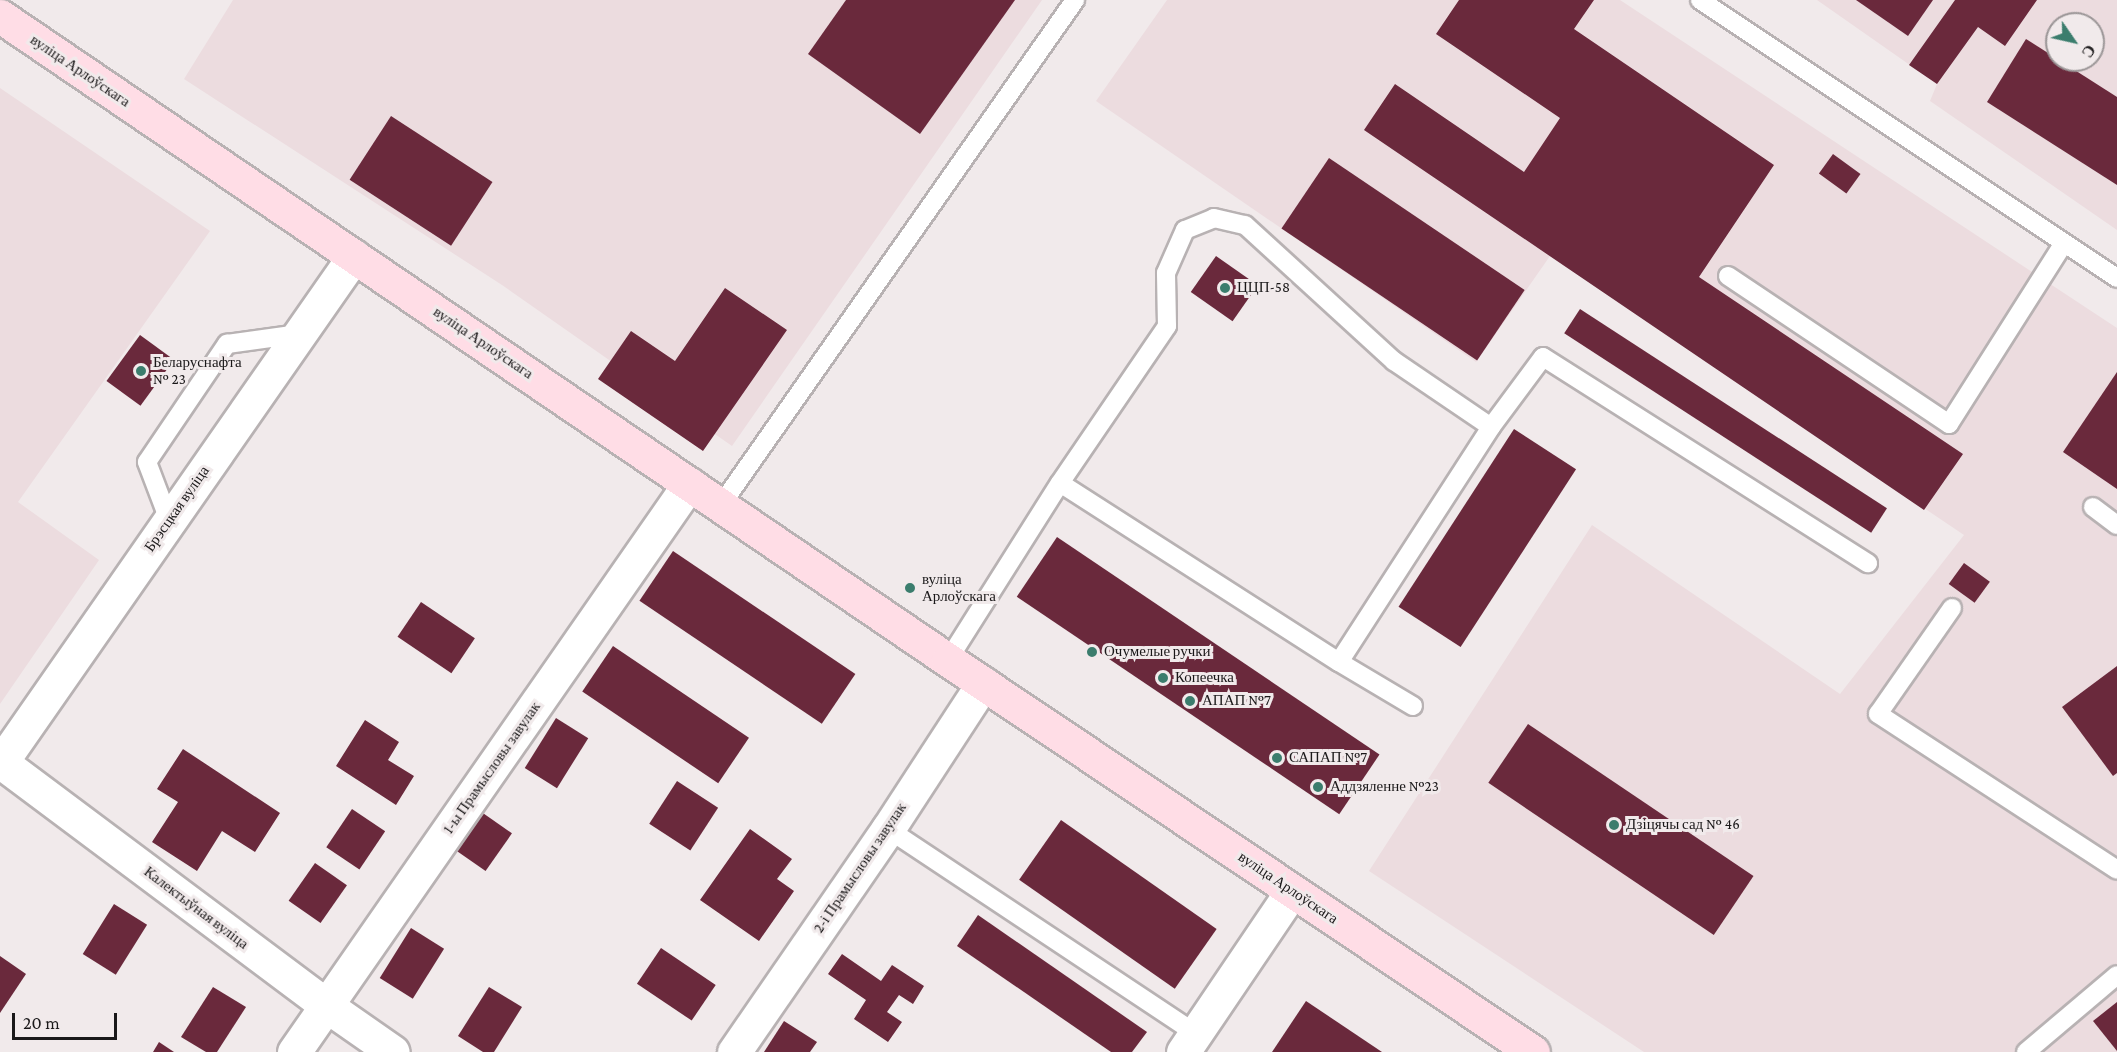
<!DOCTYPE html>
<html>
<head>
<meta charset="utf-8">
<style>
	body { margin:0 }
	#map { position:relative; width:2117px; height:1052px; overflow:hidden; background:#f1eaeb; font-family:"Crimson Pro",serif }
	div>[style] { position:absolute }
	.built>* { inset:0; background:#ecdcdf }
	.building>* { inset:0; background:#6a293c; transform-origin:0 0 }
	.roads { filter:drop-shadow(2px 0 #b8b2b3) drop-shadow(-2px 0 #b8b2b3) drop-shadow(0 2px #b8b2b3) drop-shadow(0 -2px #b8b2b3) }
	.lane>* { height:18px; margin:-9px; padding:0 9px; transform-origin:9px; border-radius:9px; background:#fff }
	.street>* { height:33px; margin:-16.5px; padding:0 16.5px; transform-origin:16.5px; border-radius:16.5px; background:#fff }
	.secondary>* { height:33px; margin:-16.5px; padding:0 16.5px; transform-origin:16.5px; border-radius:16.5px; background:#ffdde6 }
	.dots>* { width:16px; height:16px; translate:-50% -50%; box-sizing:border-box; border:3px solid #f1eaeb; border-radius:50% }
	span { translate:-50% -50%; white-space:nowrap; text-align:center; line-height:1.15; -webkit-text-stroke:6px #f1eaeb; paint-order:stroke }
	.street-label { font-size:15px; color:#1a1819 }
	.poi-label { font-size:15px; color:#1a1819 }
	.left { translate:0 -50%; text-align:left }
	.north { position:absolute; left:2045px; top:12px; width:60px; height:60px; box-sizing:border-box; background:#f1eaeb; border:2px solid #9b9697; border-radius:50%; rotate:124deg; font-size:16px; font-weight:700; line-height:24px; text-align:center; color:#1a1819 }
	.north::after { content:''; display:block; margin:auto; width:21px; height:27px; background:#3b7d6d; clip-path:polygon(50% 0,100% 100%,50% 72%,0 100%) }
	.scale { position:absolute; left:12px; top:1013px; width:105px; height:27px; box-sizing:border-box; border:3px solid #1a1819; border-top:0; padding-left:8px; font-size:18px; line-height:21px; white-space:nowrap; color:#1a1819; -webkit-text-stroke:4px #f1eaeb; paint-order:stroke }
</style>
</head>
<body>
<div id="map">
	<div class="built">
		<i style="clip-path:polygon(233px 0,1042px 0,732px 446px,502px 285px,184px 79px)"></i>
		<i style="clip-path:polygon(1167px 0,1620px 0,2117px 328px,2117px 1052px,1644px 1052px,1369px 871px,1592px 525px,1840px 694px,1964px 535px,1550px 256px,1476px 362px,1096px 101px)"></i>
		<i style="clip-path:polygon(evenodd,1817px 0,2117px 0,2117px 230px,1930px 101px,1937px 84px,1817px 0,2057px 24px,2093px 24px,2093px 60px,2057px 60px,2057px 24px)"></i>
		<i style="clip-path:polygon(0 88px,210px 231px,18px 502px,99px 560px,0 704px)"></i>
	</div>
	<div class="building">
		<i style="clip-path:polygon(846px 0,1015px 0,920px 134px,808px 54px)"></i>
		<i style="clip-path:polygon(1459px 0,1594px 0,1574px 29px,1774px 165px,1699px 277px,1963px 454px,1924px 510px,1364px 130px,1395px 84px,1524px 172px,1560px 118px,1436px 34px)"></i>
		<i style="clip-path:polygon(1856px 0,1933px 0,1908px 36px)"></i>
		<i style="clip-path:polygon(1955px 0,2037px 0,2005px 46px,1978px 27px,1937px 84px,1909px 65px)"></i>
		<i style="clip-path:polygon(2026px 39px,2117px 97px,2117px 185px,1987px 102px)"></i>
		<i style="left:391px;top:116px;width:121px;height:76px;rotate:33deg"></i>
		<i style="left:1833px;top:154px;width:34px;height:24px;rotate:36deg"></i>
		<i style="left:1329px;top:158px;width:236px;height:85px;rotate:34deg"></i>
		<i style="left:1216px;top:256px;width:51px;height:44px;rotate:35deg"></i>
		<i style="clip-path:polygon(725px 288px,787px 330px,703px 451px,598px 379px,631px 331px,675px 361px)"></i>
		<i style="left:1580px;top:309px;width:366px;height:29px;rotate:33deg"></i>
		<i style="left:140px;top:335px;width:42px;height:57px;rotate:36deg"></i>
		<i style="clip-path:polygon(2117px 372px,2117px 489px,2063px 452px)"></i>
		<i style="left:1514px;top:429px;width:74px;height:212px;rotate:33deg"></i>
		<i style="left:1057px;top:537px;width:389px;height:72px;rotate:34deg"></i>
		<i style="left:673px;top:551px;width:220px;height:60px;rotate:34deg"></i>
		<i style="left:1964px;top:563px;width:32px;height:26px;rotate:36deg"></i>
		<i style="left:421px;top:602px;width:65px;height:42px;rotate:34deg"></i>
		<i style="left:613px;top:646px;width:164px;height:55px;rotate:34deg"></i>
		<i style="clip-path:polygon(2117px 666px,2117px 773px,2113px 776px,2062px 707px)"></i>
		<i style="left:556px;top:718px;width:38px;height:59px;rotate:32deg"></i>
		<i style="clip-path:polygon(365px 720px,399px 742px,388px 760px,414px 776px,396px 805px,336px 766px)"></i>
		<i style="left:1528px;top:724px;width:272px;height:71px;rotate:34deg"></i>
		<i style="clip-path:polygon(183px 749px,280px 813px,255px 852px,222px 831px,197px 871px,152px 842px,178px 802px,157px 789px)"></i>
		<i style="left:677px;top:781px;width:49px;height:51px;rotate:33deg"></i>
		<i style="left:352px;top:809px;width:40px;height:46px;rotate:34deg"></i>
		<i style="left:480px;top:811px;width:39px;height:46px;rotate:35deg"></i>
		<i style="left:1061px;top:820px;width:190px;height:73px;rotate:35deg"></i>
		<i style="clip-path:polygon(750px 829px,792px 859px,777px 879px,794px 891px,759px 941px,700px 900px)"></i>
		<i style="left:315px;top:863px;width:39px;height:46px;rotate:35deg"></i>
		<i style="left:114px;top:904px;width:39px;height:59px;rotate:32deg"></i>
		<i style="clip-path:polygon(978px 915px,1147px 1032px,1132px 1052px,1111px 1052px,957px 946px)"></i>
		<i style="left:411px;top:928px;width:39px;height:59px;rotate:32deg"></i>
		<i style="left:661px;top:948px;width:66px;height:43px;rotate:34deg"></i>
		<i style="clip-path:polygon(842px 954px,881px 981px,892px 965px,924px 986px,913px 1004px,899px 995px,887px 1012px,902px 1022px,888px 1042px,854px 1019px,866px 1000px,828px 974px)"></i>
		<i style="clip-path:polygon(0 956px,26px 974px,0 1013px)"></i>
		<i style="clip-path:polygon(213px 987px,246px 1007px,217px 1052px,206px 1052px,181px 1037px)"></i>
		<i style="clip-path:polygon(489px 987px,522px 1007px,494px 1052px,483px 1052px,458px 1036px)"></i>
		<i style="clip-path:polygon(1306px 1001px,1382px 1052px,1272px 1052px)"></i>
		<i style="clip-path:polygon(2117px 1002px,2117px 1051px,2093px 1021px)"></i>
		<i style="clip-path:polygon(784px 1021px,817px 1042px,810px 1052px,764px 1052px)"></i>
		<i style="clip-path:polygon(159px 1042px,174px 1052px,153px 1052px)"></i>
	</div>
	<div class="roads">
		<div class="lane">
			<i style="left:1700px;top:0;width:501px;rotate:33.69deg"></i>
			<i style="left:1728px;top:276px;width:266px;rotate:33.8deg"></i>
			<i style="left:1949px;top:424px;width:214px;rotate:-57.6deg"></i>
			<i style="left:1060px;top:483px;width:190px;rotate:-55.7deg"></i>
			<i style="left:1167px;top:326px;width:53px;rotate:-91.1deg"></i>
			<i style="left:1166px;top:273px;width:47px;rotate:-66.2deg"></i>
			<i style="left:1185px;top:230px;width:31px;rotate:-22deg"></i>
			<i style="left:1214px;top:218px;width:32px;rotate:13deg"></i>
			<i style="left:1245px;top:225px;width:202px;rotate:42.4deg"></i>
			<i style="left:1394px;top:361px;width:117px;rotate:34.2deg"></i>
			<i style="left:721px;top:505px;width:617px;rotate:-54.97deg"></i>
			<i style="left:2093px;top:507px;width:30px;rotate:37deg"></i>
			<i style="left:169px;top:520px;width:62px;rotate:-110.8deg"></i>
			<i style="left:147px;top:462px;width:143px;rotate:-55.9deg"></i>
			<i style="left:227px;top:344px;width:73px;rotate:-7.9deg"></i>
			<i style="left:1952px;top:608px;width:129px;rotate:124.9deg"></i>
			<i style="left:1878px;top:714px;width:285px;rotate:33.1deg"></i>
			<i style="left:948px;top:660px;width:209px;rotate:-57.7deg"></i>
			<i style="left:1060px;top:483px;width:331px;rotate:32.7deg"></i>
			<i style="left:1339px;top:662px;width:86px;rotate:30.7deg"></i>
			<i style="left:1339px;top:662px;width:280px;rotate:-57.1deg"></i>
			<i style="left:1491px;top:427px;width:87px;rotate:-53.4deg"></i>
			<i style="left:1543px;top:357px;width:385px;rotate:32.4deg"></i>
			<i style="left:888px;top:829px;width:369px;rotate:33.6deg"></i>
			<i style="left:2026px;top:1052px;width:119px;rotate:-40.2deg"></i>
		</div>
		<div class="street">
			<i style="left:1px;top:762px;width:407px;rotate:36.8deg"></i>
			<i style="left:327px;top:1006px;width:80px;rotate:34.9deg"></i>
			<i style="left:0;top:764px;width:619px;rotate:-55.13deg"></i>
			<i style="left:294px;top:1052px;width:692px;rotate:-55.18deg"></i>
			<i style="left:734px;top:1052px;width:271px;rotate:-55.4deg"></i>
			<i style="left:888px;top:829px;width:174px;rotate:-56.9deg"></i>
			<i style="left:1183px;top:1052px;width:194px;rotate:-55.9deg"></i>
		</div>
		<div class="secondary">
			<i style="left:0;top:16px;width:1146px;rotate:34.19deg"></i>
			<i style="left:948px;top:660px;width:704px;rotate:33.83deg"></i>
		</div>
	</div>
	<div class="dots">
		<i style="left:1225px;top:288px;background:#3b7d6d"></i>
		<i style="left:141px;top:371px;background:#3b7d6d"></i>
		<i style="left:910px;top:588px;background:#3b7d6d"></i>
		<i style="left:1092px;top:652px;background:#3b7d6d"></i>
		<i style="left:1163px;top:678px;background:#3b7d6d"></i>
		<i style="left:1190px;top:701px;background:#3b7d6d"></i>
		<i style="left:1277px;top:758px;background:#3b7d6d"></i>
		<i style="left:1318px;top:787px;background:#3b7d6d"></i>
		<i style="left:1614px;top:825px;background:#3b7d6d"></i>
	</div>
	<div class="street-label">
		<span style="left:80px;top:71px;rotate:34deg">вуліца Арлоўскага</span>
		<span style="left:483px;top:343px;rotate:34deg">вуліца Арлоўскага</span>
		<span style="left:177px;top:509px;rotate:-55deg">Брэсцкая вуліца</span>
		<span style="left:492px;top:768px;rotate:-55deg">1-ы Прамысловы завулак</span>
		<span style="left:860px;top:868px;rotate:-56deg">2-і Прамысловы завулак</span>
		<span style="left:1288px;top:888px;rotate:34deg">вуліца Арлоўскага</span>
		<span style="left:196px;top:908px;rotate:37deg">Калектыўная вуліца</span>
	</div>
	<div class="poi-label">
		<span class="left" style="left:1237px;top:288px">ЦЦП-58</span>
		<span class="left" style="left:153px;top:371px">Беларуснафта<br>№ 23</span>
		<span class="left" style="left:922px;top:588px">вуліца<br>Арлоўскага</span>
		<span class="left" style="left:1104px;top:652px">Очумелые ручки</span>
		<span class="left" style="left:1175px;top:678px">Копеечка</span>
		<span class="left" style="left:1202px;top:701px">АПАП №7</span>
		<span class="left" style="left:1289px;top:758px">САПАП №7</span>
		<span class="left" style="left:1330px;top:787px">Аддзяленне №23</span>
		<span class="left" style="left:1626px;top:825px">Дзіцячы сад № 46</span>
	</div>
	<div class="north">С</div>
	<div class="scale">20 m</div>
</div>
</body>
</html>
